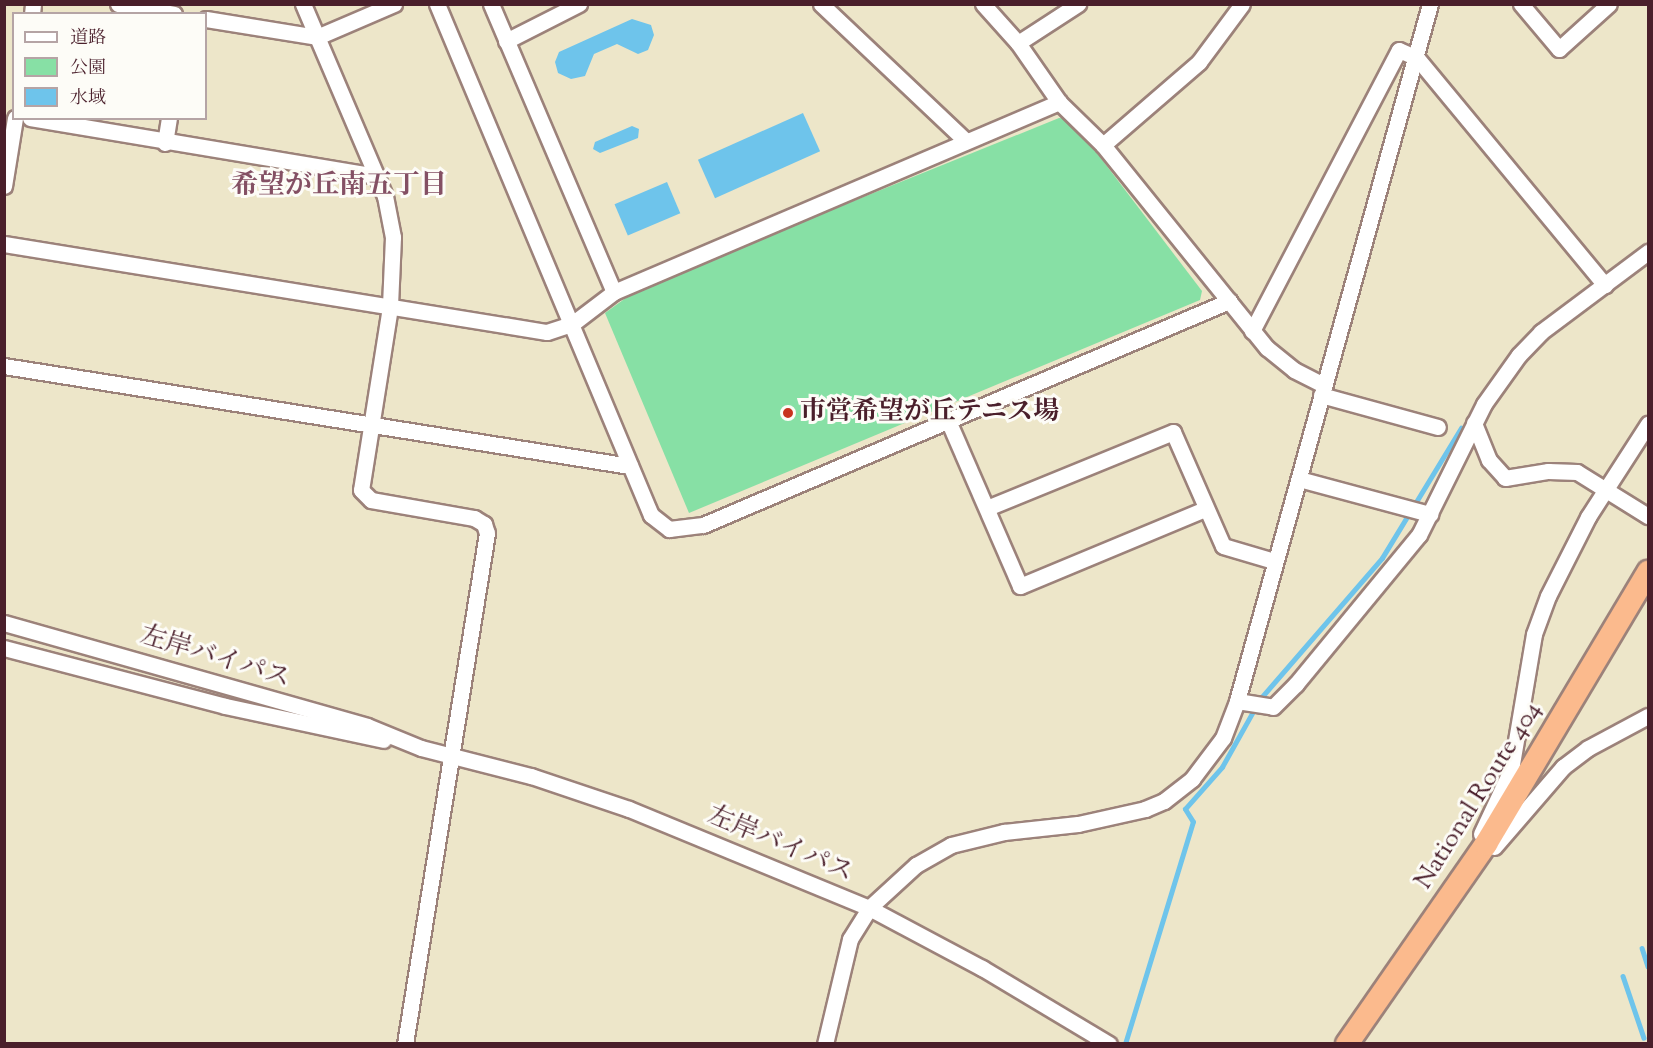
<!DOCTYPE html>
<html>
<head>
<meta charset="utf-8">
<style>
	body { margin:0 }
	#map { position:relative; width:1653px; height:1048px; overflow:hidden; background:#ede6c9; font-family:"Sorts Mill Goudy","Noto Serif JP",serif }
	div>[style] { position:absolute }
	.green>* { inset:0; background:#87e0a5 }
	.water>* { inset:0; background:#6ec4eb; transform-origin:0 0 }
	.stream>* { height:4.5px; margin:-2.25px; padding:0 2.25px; transform-origin:2.25px; border-radius:2.25px; background:#6ec4eb }
	.roads { filter:drop-shadow(2px 0 #9c827a) drop-shadow(-2px 0 #9c827a) drop-shadow(0 2px #9c827a) drop-shadow(0 -2px #9c827a) }
	.minor>* { height:15px; margin:-7.5px; padding:0 7.5px; transform-origin:7.5px; border-radius:7.5px; background:#fff }
	.highway>* { height:22px; margin:-11px; padding:0 11px; transform-origin:11px; border-radius:11px; background:#fbba8d }
	.dots>* { width:16px; height:16px; translate:-50% -50%; box-sizing:border-box; border:3px solid #fdfcf7; border-radius:50% }
	span { translate:-50% -50%; white-space:nowrap; text-align:center; line-height:1.15; -webkit-text-stroke:6px #fdfcf7; paint-order:stroke }
	.poi-label { font-size:26px; color:#4a1f2b; font-weight:700 }
	.left { translate:0 -50%; text-align:left }
	.street-label { font-size:26px; color:#4a1f2b }
	.neighbourhood-label { font-size:27px; color:#845064; font-weight:700 }
	.frame { position:absolute; inset:0; border:6px solid #4a1f2b; pointer-events:none }
	.legend { position:absolute; left:12px; top:12px; width:195px; height:108px; box-sizing:border-box; background:#fdfcf7; border:2px solid #b5a4a5; margin:0; padding:8px 10px; list-style:none; font-size:18px; color:#4a1f2b }
	.legend li { display:flex; align-items:center; gap:12px; height:30px }
	.legend b { width:30px; border:2px solid #b5a4a5 }
</style>
</head>
<body>
<div id="map">
	<div class="green">
		<i style="clip-path:polygon(1059px 118px,1071px 119px,1202px 291px,1200px 300px,689px 513px,605px 313px,641px 287px)"></i>
	</div>
	<div class="water">
		<i style="clip-path:polygon(632px 19px,651px 25px,654px 35px,648px 50px,638px 54px,617px 44px,594px 54px,585px 76px,571px 79px,558px 73px,555px 62px,559px 52px)"></i>
		<i style="left:803px;top:113px;width:42px;height:115px;rotate:66deg"></i>
		<i style="clip-path:polygon(632px 126px,639px 129px,638px 138px,600px 153px,593px 149px,595px 142px)"></i>
		<i style="left:667px;top:182px;width:34px;height:57px;rotate:67deg"></i>
	</div>
	<div class="stream">
		<i style="left:1642px;top:948px;width:19px;rotate:72deg"></i>
		<i style="left:1623px;top:976px;width:65px;rotate:71.3deg"></i>
		<i style="left:1125px;top:1044px;width:232px;rotate:-73deg"></i>
		<i style="left:1193px;top:822px;width:15px;rotate:-122deg"></i>
		<i style="left:1185px;top:809px;width:56px;rotate:-48.6deg"></i>
		<i style="left:1222px;top:767px;width:78px;rotate:-60.8deg"></i>
		<i style="left:1260px;top:699px;width:186px;rotate:-49.1deg"></i>
		<i style="left:1382px;top:558px;width:152px;rotate:-58.7deg"></i>
	</div>
	<div class="roads">
		<div class="minor">
			<i style="left:118px;top:4px;width:57px;rotate:10.1deg"></i>
			<i style="left:303px;top:4px;width:209px;rotate:66.9deg"></i>
			<i style="left:385px;top:196px;width:42px;rotate:79deg"></i>
			<i style="left:393px;top:237px;width:70px;rotate:92.5deg"></i>
			<i style="left:390px;top:307px;width:185px;rotate:99deg"></i>
			<i style="left:361px;top:490px;width:14px;rotate:45deg"></i>
			<i style="left:371px;top:500px;width:105px;rotate:9.9deg"></i>
			<i style="left:474px;top:518px;width:12px;rotate:31deg"></i>
			<i style="left:484px;top:524px;width:9px;rotate:72deg"></i>
			<i style="left:487px;top:533px;width:518px;rotate:99.12deg"></i>
			<i style="left:437px;top:4px;width:554px;rotate:67.28deg"></i>
			<i style="left:651px;top:515px;width:23px;rotate:38deg"></i>
			<i style="left:669px;top:529px;width:34px;rotate:-7deg"></i>
			<i style="left:703px;top:525px;width:572px;rotate:-23.07deg"></i>
			<i style="left:491px;top:4px;width:313px;rotate:66.9deg"></i>
			<i style="left:821px;top:4px;width:199px;rotate:43.4deg"></i>
			<i style="left:983px;top:4px;width:52px;rotate:48.1deg"></i>
			<i style="left:1018px;top:43px;width:72px;rotate:55.2deg"></i>
			<i style="left:1059px;top:102px;width:62px;rotate:44.3deg"></i>
			<i style="left:1103px;top:145px;width:261px;rotate:51.1deg"></i>
			<i style="left:1267px;top:348px;width:35px;rotate:39deg"></i>
			<i style="left:1294px;top:370px;width:34px;rotate:27deg"></i>
			<i style="left:1521px;top:4px;width:59px;rotate:49.8deg"></i>
			<i style="left:1559px;top:49px;width:67px;rotate:-42deg"></i>
			<i style="left:32px;top:14px;width:10px;rotate:-84deg"></i>
			<i style="left:206px;top:19px;width:112px;rotate:9.2deg"></i>
			<i style="left:317px;top:37px;width:84px;rotate:-23.2deg"></i>
			<i style="left:506px;top:41px;width:82px;rotate:-26.9deg"></i>
			<i style="left:1018px;top:43px;width:72px;rotate:-33deg"></i>
			<i style="left:30px;top:118px;width:351px;rotate:9.5deg"></i>
			<i style="left:165px;top:143px;width:25px;rotate:-81deg"></i>
			<i style="left:1103px;top:145px;width:127px;rotate:-40.8deg"></i>
			<i style="left:1199px;top:62px;width:72px;rotate:-53.4deg"></i>
			<i style="left:4px;top:186px;width:69px;rotate:-80.8deg"></i>
			<i style="left:4px;top:244px;width:550px;rotate:9.21deg"></i>
			<i style="left:547px;top:332px;width:26px;rotate:-18deg"></i>
			<i style="left:572px;top:324px;width:53px;rotate:-37.3deg"></i>
			<i style="left:614px;top:292px;width:484px;rotate:-23.1deg"></i>
			<i style="left:1252px;top:331px;width:317px;rotate:-62.4deg"></i>
			<i style="left:1399px;top:50px;width:20px;rotate:24deg"></i>
			<i style="left:1417px;top:58px;width:295px;rotate:50.4deg"></i>
			<i style="left:4px;top:366px;width:634px;rotate:9.08deg"></i>
			<i style="left:1321px;top:395px;width:121px;rotate:15.3deg"></i>
			<i style="left:947px;top:418px;width:183px;rotate:66.5deg"></i>
			<i style="left:1020px;top:586px;width:200px;rotate:-22.6deg"></i>
			<i style="left:1474px;top:423px;width:40px;rotate:68deg"></i>
			<i style="left:1489px;top:460px;width:24px;rotate:48deg"></i>
			<i style="left:1505px;top:478px;width:44px;rotate:-9.2deg"></i>
			<i style="left:1548px;top:471px;width:29px;rotate:2deg"></i>
			<i style="left:1577px;top:472px;width:84px;rotate:31.8deg"></i>
			<i style="left:1299px;top:479px;width:136px;rotate:15deg"></i>
			<i style="left:987px;top:508px;width:201px;rotate:-22.2deg"></i>
			<i style="left:1173px;top:432px;width:124px;rotate:66.3deg"></i>
			<i style="left:1223px;top:546px;width:53px;rotate:16.4deg"></i>
			<i style="left:4px;top:623px;width:377px;rotate:15.8deg"></i>
			<i style="left:367px;top:726px;width:58px;rotate:22.2deg"></i>
			<i style="left:421px;top:748px;width:114px;rotate:14.3deg"></i>
			<i style="left:531px;top:776px;width:103px;rotate:18.6deg"></i>
			<i style="left:629px;top:809px;width:260px;rotate:22.4deg"></i>
			<i style="left:869px;top:908px;width:128px;rotate:28deg"></i>
			<i style="left:982px;top:968px;width:148px;rotate:30.9deg"></i>
			<i style="left:4px;top:648px;width:228px;rotate:14.7deg"></i>
			<i style="left:225px;top:706px;width:162px;rotate:12.1deg"></i>
			<i style="left:1237px;top:701px;width:36px;rotate:9deg"></i>
			<i style="left:1273px;top:707px;width:33px;rotate:-45deg"></i>
			<i style="left:1296px;top:684px;width:193px;rotate:-50.5deg"></i>
			<i style="left:1419px;top:535px;width:146px;rotate:-63.6deg"></i>
			<i style="left:1484px;top:404px;width:60px;rotate:-54.5deg"></i>
			<i style="left:1519px;top:355px;width:32px;rotate:-46deg"></i>
			<i style="left:1541px;top:332px;width:134px;rotate:-36.8deg"></i>
			<i style="left:1481px;top:834px;width:71px;rotate:-64.9deg"></i>
			<i style="left:1511px;top:770px;width:138px;rotate:-80.4deg"></i>
			<i style="left:1534px;top:634px;width:40px;rotate:-69.8deg"></i>
			<i style="left:1548px;top:596px;width:89px;rotate:-63.1deg"></i>
			<i style="left:1588px;top:517px;width:111px;rotate:-57.2deg"></i>
			<i style="left:1494px;top:847px;width:106px;rotate:-49.2deg"></i>
			<i style="left:1563px;top:767px;width:31px;rotate:-37deg"></i>
			<i style="left:1588px;top:748px;width:68px;rotate:-28.1deg"></i>
			<i style="left:825px;top:1044px;width:108px;rotate:-76.6deg"></i>
			<i style="left:850px;top:939px;width:36px;rotate:-58deg"></i>
			<i style="left:869px;top:908px;width:64px;rotate:-42.5deg"></i>
			<i style="left:916px;top:865px;width:40px;rotate:-29.7deg"></i>
			<i style="left:951px;top:845px;width:55px;rotate:-13.8deg"></i>
			<i style="left:1004px;top:832px;width:74px;rotate:-6.2deg"></i>
			<i style="left:1078px;top:824px;width:69px;rotate:-12.6deg"></i>
			<i style="left:1145px;top:809px;width:21px;rotate:-23deg"></i>
			<i style="left:1164px;top:801px;width:36px;rotate:-38deg"></i>
			<i style="left:1192px;top:779px;width:51px;rotate:-52.9deg"></i>
			<i style="left:1223px;top:738px;width:40px;rotate:-69deg"></i>
			<i style="left:1237px;top:701px;width:723px;rotate:-74.52deg"></i>
		</div>
		<div class="highway">
			<i style="left:1347px;top:1044px;width:244px;rotate:-55.2deg"></i>
			<i style="left:1486px;top:844px;width:317px;rotate:-59.2deg"></i>
		</div>
	</div>
	<div class="dots">
		<i style="left:788px;top:413px;background:#c8321e"></i>
	</div>
	<div class="poi-label">
		<span class="left" style="left:800px;top:413px">市営希望が丘テニス場</span>
	</div>
	<div class="street-label">
		<span style="left:215px;top:658px;rotate:17deg">左岸バイパス</span>
		<span style="left:1479px;top:796px;rotate:-58deg">National Route 404</span>
		<span style="left:780px;top:845px;rotate:23deg">左岸バイパス</span>
	</div>
	<div class="neighbourhood-label">
		<span style="left:339px;top:187px">希望が丘南五丁目</span>
	</div>
	<div class="frame"></div>
	<ul class="legend">
	<li><b style="height:8px;background:#fff"></b>道路</li>
	<li><b style="height:16px;background:#87e0a5"></b>公園</li>
	<li><b style="height:16px;background:#6ec4eb"></b>水域</li>
	</ul>
</div>
</body>
</html>
